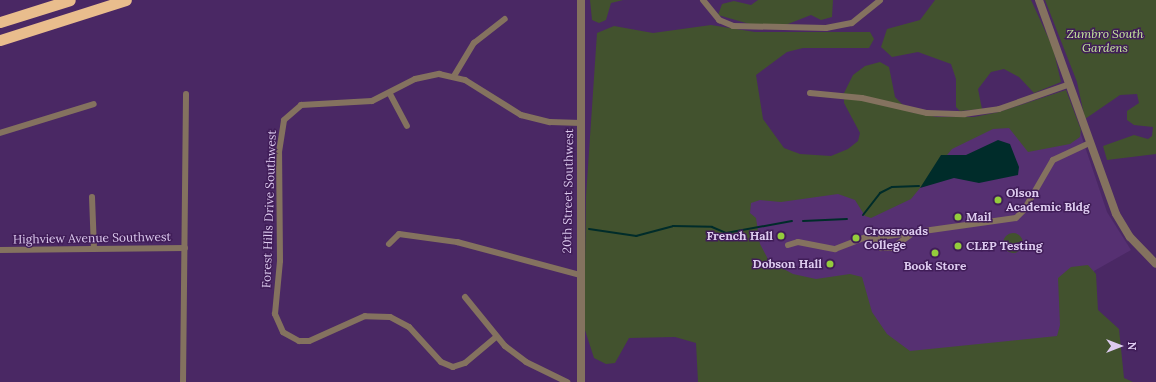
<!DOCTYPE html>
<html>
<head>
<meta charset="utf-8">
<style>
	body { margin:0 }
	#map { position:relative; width:1156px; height:382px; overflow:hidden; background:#4a2864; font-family:Lora,serif }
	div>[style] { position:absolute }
	.built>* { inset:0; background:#563072 }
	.green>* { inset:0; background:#42522e }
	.round { border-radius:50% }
	.water>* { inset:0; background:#002c2a }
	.stream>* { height:2px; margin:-1px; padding:0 1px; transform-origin:1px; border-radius:1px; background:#002c2a }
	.minor>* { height:6px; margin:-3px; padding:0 3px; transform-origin:3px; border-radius:3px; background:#84725f }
	.tertiary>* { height:8px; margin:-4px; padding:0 4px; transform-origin:4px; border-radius:4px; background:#84725f }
	.motorway>* { height:11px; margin:-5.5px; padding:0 5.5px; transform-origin:5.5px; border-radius:5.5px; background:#e9bd8d }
	.dots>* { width:11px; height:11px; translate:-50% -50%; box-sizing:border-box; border:2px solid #401d58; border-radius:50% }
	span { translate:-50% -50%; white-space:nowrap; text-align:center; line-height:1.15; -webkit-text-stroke:3px #401d58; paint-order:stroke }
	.park-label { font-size:12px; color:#c7eb9c; font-style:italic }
	.street-label { font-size:12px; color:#ddcbef }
	.poi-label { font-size:12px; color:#ddcbef; font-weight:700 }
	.left { translate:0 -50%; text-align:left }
	.right { translate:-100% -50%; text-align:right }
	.north { position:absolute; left:1100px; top:326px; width:40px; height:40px; -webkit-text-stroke:3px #401d58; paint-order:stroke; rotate:90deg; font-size:11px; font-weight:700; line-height:16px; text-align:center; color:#ddcbef }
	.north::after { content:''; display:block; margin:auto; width:14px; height:18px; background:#ddcbef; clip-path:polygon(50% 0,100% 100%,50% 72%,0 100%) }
</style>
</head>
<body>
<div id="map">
	<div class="built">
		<i style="clip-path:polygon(1066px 90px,1107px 212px,1131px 250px,1094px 271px,1092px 381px,701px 335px,592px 172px,872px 173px,948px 120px,984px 117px)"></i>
	</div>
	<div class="green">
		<i style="clip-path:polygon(590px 0,623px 0,611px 3px,606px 20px,599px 23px,592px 20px)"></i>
		<i style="clip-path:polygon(758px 0,833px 0,832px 17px,821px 20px,811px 15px,788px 24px,753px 25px,718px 15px,722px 4px,734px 1px,751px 5px)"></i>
		<i style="clip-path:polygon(935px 0,1031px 0,1053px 48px,1061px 82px,1034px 93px,1019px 77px,1004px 69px,991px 72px,978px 89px,982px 109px,960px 111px,956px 107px,956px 79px,951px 64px,918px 52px,892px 57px,881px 47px,887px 29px,920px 20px)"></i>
		<i style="clip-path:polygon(1045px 0,1156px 0,1156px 154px,1107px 160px,1103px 146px,1134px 135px,1148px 139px,1152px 136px,1153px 127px,1134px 125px,1127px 120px,1127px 111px,1139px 103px,1137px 94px,1120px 95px,1085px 119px,1077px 82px)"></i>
		<i style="clip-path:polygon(711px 25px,755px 32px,870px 32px,874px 39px,869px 48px,803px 48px,787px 52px,756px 75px,763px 119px,784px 148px,800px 154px,831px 156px,848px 149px,858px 141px,860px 133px,844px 103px,844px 93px,853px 75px,865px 66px,880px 62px,889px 67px,895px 97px,910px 112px,937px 117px,974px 117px,999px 112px,1066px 90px,1081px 130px,1080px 137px,1070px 144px,1028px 152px,1009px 128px,993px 129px,952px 149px,911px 199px,871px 218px,865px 216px,855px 200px,838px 194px,781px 202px,760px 200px,751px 203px,750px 213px,756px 218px,760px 244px,769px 261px,793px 274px,816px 279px,850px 274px,862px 277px,872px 312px,887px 334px,910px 351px,1057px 336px,1060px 325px,1058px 278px,1071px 267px,1088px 265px,1096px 274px,1098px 310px,1119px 329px,1124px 378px,1133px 382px,698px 382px,696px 343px,675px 337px,629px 338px,615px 363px,606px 364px,594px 358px,584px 327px,586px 196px,597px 33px,614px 26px,653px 33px)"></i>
		<i class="round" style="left:1003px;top:233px;width:20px;height:20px"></i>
	</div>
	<div class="water">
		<i style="clip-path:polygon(998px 140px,1010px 144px,1019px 167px,1018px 175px,979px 183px,954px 178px,920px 188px,941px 155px,966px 155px)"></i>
	</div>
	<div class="stream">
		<i style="left:863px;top:215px;width:28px;rotate:-52deg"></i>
		<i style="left:880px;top:193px;width:13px;rotate:-27deg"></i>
		<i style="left:892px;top:187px;width:27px;rotate:-2deg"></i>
		<i style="left:803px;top:221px;width:44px;rotate:-2.6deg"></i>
		<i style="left:589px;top:229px;width:48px;rotate:8.5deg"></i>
		<i style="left:636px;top:236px;width:38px;rotate:-15deg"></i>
		<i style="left:673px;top:226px;width:39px;rotate:1deg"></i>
		<i style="left:712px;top:227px;width:15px;rotate:23deg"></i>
		<i style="left:726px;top:233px;width:67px;rotate:-10.3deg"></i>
	</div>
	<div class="minor">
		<i style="left:703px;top:0;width:26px;rotate:51deg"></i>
		<i style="left:719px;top:20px;width:15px;rotate:23deg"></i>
		<i style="left:733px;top:26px;width:93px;rotate:1.2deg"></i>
		<i style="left:826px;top:28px;width:26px;rotate:-11deg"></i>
		<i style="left:852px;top:23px;width:36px;rotate:-39deg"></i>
		<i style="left:454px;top:76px;width:39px;rotate:-59deg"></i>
		<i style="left:474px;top:43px;width:39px;rotate:-38deg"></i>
		<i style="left:810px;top:93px;width:52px;rotate:5.5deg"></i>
		<i style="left:862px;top:98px;width:67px;rotate:13deg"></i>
		<i style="left:927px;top:113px;width:37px;rotate:2deg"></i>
		<i style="left:964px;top:114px;width:35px;rotate:-8deg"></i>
		<i style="left:999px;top:109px;width:75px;rotate:-19.4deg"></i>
		<i style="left:390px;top:94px;width:36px;rotate:62deg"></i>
		<i style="left:0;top:133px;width:98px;rotate:-17.1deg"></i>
		<i style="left:92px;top:197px;width:52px;rotate:87.8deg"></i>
		<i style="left:910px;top:235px;width:22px;rotate:144deg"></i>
		<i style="left:892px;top:248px;width:11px;rotate:180deg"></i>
		<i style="left:881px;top:248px;width:5px;rotate:-127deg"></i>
		<i style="left:878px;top:244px;width:8px;rotate:-67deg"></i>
		<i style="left:881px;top:237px;width:136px;rotate:-8deg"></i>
		<i style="left:1016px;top:218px;width:11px;rotate:-45deg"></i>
		<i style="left:1024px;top:210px;width:58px;rotate:-59.9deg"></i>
		<i style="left:1053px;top:160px;width:40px;rotate:-25deg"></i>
		<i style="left:389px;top:244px;width:14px;rotate:-45deg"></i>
		<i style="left:399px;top:234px;width:59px;rotate:7.9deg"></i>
		<i style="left:457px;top:242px;width:127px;rotate:15deg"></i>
		<i style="left:788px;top:245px;width:10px;rotate:-17deg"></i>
		<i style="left:798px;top:242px;width:38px;rotate:11deg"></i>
		<i style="left:835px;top:249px;width:33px;rotate:-21deg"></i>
		<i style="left:866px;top:237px;width:12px;rotate:14deg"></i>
		<i style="left:0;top:250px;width:185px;rotate:-0.6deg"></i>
		<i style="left:465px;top:297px;width:63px;rotate:50.8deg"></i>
		<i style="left:505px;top:346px;width:26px;rotate:37deg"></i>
		<i style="left:526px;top:362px;width:46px;rotate:26deg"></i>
		<i style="left:496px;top:337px;width:40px;rotate:140deg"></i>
		<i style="left:465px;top:363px;width:13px;rotate:162deg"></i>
		<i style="left:453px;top:367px;width:13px;rotate:-157deg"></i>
		<i style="left:441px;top:362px;width:47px;rotate:-132.4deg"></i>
		<i style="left:409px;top:327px;width:21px;rotate:-152deg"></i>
		<i style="left:390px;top:317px;width:25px;rotate:-178deg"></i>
		<i style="left:365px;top:316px;width:61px;rotate:155.9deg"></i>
		<i style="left:309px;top:341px;width:10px;rotate:180deg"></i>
		<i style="left:299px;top:341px;width:18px;rotate:-151deg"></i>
		<i style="left:283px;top:332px;width:20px;rotate:-114deg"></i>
		<i style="left:275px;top:314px;width:53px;rotate:-84.6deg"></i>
		<i style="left:280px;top:261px;width:109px;rotate:-90.5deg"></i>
		<i style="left:279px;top:152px;width:32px;rotate:-81deg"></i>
		<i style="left:284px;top:120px;width:23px;rotate:-41deg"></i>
		<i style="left:301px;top:105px;width:71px;rotate:-3.2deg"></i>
		<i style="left:372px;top:101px;width:48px;rotate:-27.1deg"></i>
		<i style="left:415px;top:79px;width:25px;rotate:-12deg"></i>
		<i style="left:439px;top:74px;width:27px;rotate:13deg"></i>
		<i style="left:465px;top:80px;width:66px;rotate:32deg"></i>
		<i style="left:521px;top:115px;width:30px;rotate:14deg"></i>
		<i style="left:550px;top:122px;width:31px;rotate:2deg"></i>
		<i style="left:183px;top:382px;width:288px;rotate:-89.4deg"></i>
	</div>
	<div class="tertiary">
		<i style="left:581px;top:0;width:382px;rotate:90deg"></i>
		<i style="left:1039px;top:0;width:227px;rotate:70.2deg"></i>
		<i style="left:1116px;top:214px;width:27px;rotate:59deg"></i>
		<i style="left:1130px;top:237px;width:37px;rotate:46deg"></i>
	</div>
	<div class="motorway">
		<i style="left:0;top:22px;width:73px;rotate:-17.4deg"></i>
		<i style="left:0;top:40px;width:132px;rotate:-17.6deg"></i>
	</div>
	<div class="dots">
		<i style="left:998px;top:200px;background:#94cc3c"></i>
		<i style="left:958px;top:217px;background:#94cc3c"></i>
		<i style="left:781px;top:236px;background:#94cc3c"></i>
		<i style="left:856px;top:238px;background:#94cc3c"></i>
		<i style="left:958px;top:246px;background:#94cc3c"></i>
		<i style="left:935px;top:253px;background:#94cc3c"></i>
		<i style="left:830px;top:264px;background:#94cc3c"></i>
	</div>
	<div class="park-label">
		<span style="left:1105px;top:41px">Zumbro South<br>Gardens</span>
	</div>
	<div class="street-label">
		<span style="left:568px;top:191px;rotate:-89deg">20th Street Southwest</span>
		<span style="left:269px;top:209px;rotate:-88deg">Forest Hills Drive Southwest</span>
		<span style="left:92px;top:238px;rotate:-1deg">Highview Avenue Southwest</span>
	</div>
	<div class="poi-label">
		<span class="left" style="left:1006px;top:200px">Olson<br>Academic Bldg</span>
		<span class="left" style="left:966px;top:217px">Mail</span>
		<span class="left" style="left:864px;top:238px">Crossroads<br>College</span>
		<span class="right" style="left:773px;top:236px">French Hall</span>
		<span class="left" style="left:966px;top:246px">CLEP Testing</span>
		<span class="right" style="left:822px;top:264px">Dobson Hall</span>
		<span style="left:935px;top:266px">Book Store</span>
	</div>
	<div class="north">N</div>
</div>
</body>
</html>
